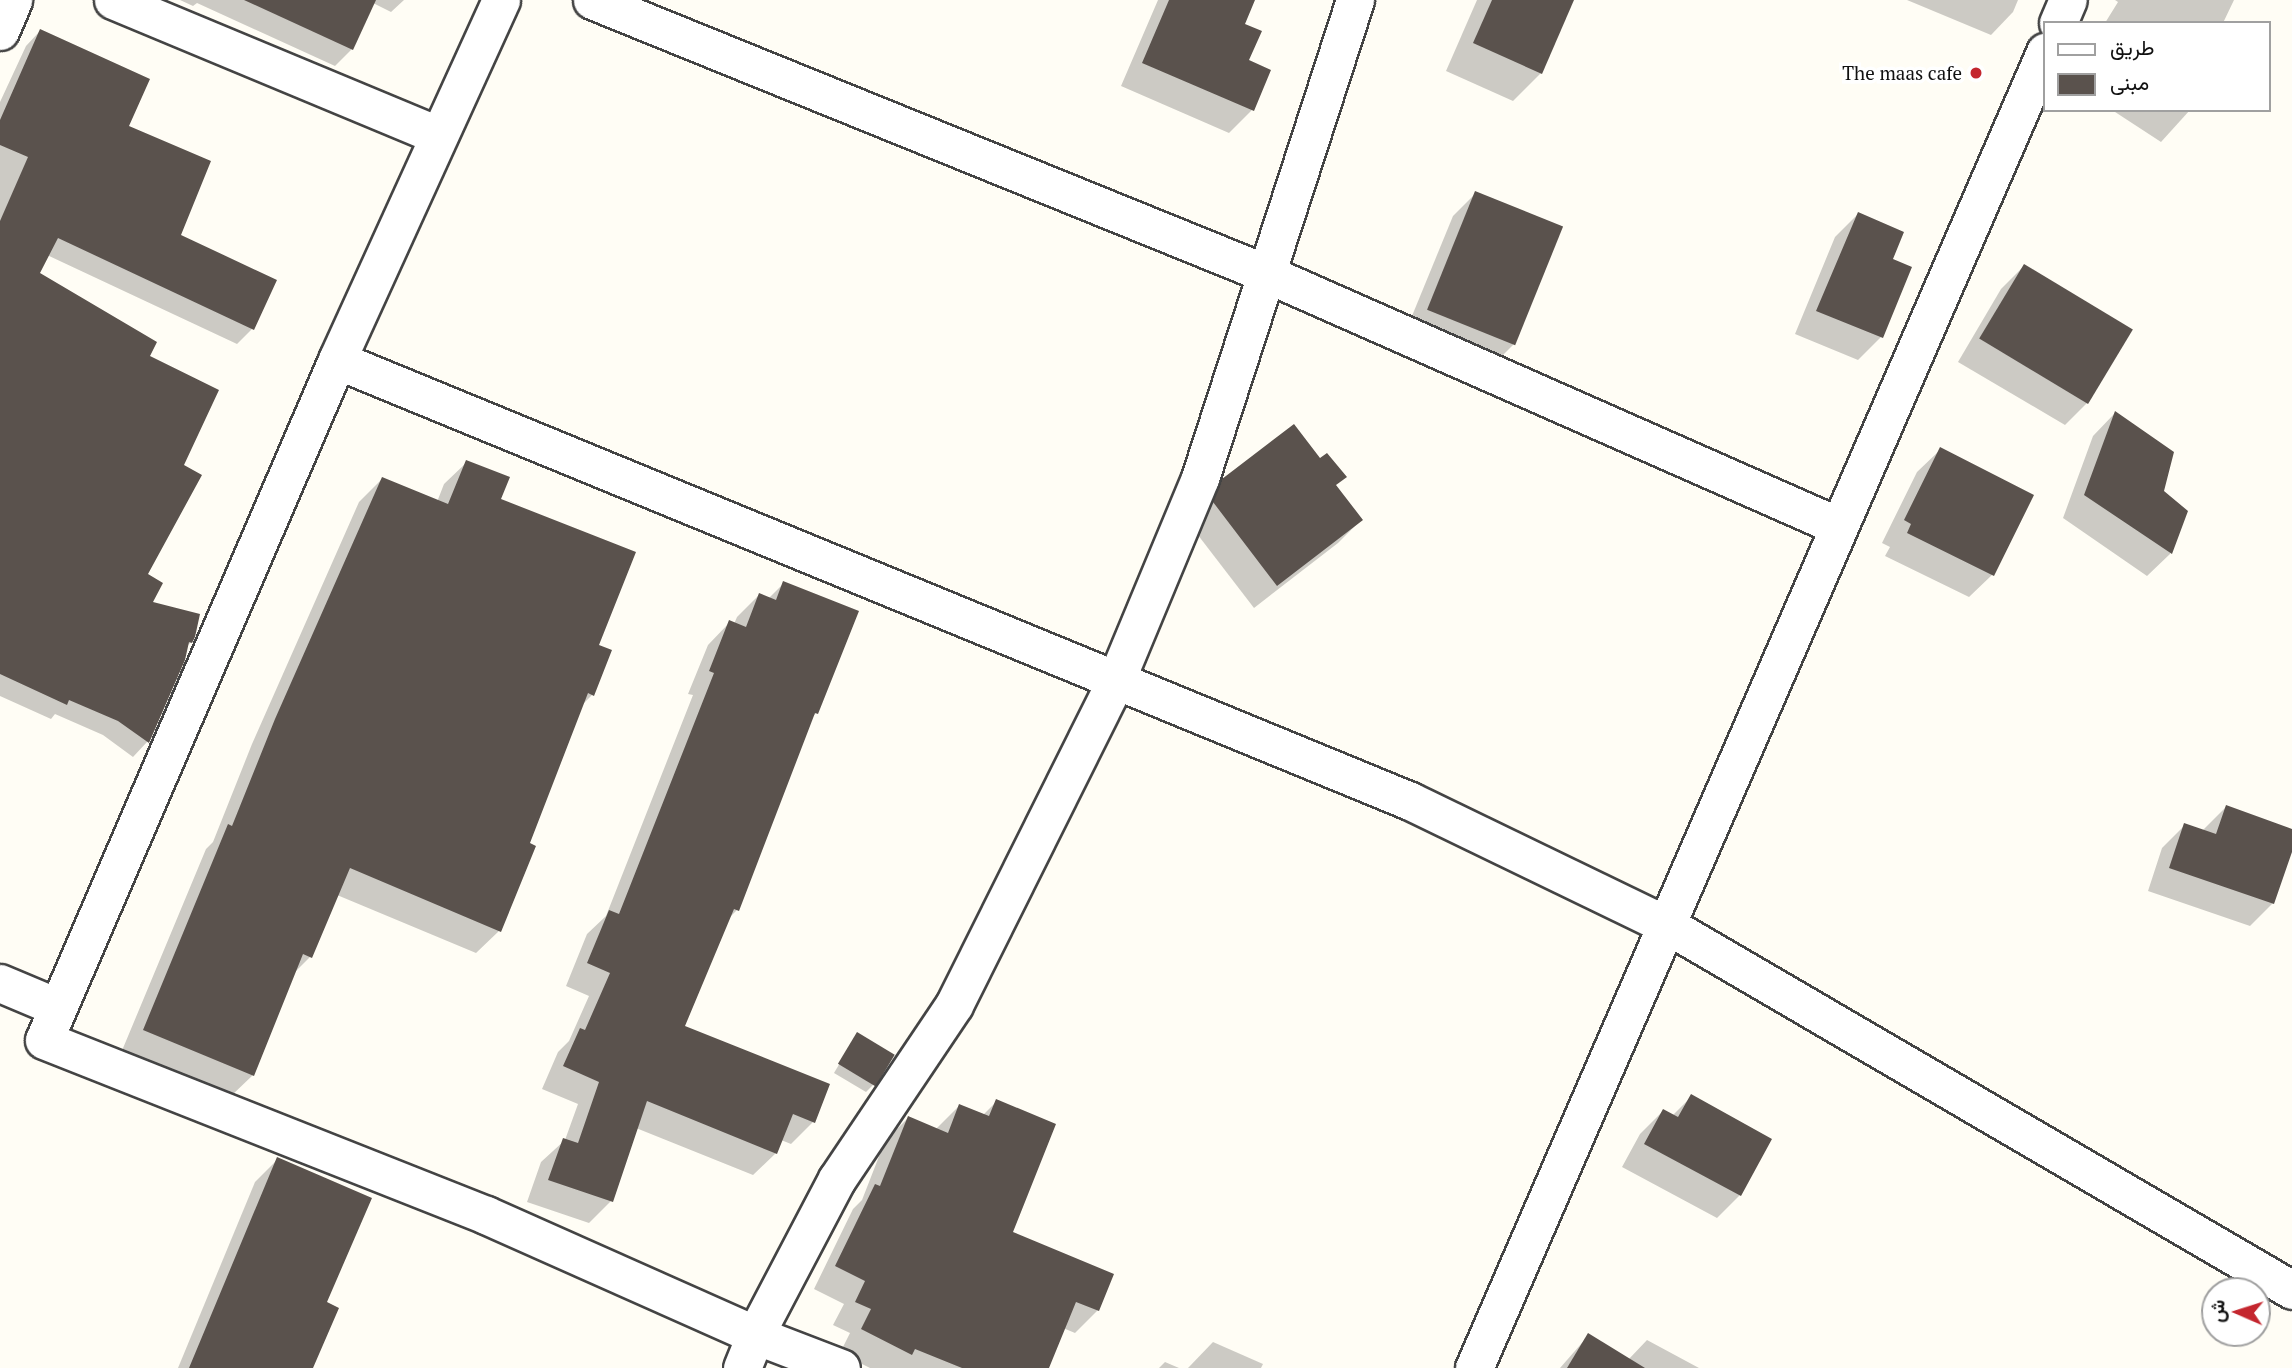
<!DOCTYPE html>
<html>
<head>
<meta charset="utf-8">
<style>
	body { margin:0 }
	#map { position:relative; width:2292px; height:1368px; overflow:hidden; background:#fffdf5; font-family:"PT Serif",Vazirmatn,serif }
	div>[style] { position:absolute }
	.shadow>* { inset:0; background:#0003 }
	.building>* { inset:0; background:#5a524d; transform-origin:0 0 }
	.roads { filter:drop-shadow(2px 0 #444) drop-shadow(-2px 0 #444) drop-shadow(0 2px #444) drop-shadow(0 -2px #444) }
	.minor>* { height:37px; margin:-18.5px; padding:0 18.5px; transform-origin:18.5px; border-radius:18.5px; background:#fff }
	.dots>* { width:19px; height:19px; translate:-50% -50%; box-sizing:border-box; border:4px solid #fff; border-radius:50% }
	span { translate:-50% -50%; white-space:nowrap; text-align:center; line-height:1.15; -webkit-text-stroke:7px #fff; paint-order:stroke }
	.poi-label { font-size:19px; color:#111 }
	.right { translate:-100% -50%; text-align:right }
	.legend { position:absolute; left:2043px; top:21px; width:228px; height:91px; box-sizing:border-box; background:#fff; border:2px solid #a0a0a0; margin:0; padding:9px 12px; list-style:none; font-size:21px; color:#111 }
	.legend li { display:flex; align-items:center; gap:14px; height:35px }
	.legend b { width:35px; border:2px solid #a0a0a0 }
	.north { position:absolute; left:2201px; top:1277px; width:70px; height:70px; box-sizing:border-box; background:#fff; border:2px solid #a0a0a0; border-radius:50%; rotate:273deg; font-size:19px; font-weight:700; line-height:28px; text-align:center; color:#111 }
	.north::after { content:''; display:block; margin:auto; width:24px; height:32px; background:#c4262e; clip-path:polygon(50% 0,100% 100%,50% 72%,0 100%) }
</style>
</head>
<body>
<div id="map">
	<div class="shadow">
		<i style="clip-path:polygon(180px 0,404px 0,391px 12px,373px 3px,352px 49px,335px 66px,197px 3px,193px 6px)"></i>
		<i style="clip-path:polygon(1158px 0,1251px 0,1242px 25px,1247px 61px,1269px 71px,1252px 110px,1229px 133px,1121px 86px)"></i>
		<i style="clip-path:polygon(1477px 0,1572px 0,1541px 73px,1513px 101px,1446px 71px)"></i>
		<i style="clip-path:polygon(1907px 0,2018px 0,2013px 12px,1991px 35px)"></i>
		<i style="clip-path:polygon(2115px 0,2234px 0,2223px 23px,2105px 23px,2118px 2px)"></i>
		<i style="clip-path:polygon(40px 31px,126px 127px,178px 236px,252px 329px,237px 344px,47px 255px,37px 273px,148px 357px,181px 466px,145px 575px,150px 603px,191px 642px,186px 647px,147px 742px,133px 757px,103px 735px,55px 714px,51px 719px,0 696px,0 102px,26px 46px)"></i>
		<i style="clip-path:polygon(2112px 110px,2190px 110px,2161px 142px)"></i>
		<i style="clip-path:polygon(1476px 193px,1561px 228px,1513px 345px,1490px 368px,1405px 333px,1453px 216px)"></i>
		<i style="clip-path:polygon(1858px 214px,1890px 260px,1910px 268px,1881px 337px,1858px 360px,1795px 334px,1835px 237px)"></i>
		<i style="clip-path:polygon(2024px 266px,2088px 402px,2065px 425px,1958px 362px,2001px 289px)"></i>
		<i style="clip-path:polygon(2115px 413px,2162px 491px,2186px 512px,2170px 554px,2147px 576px,2063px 518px,2093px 436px)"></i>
		<i style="clip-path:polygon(1940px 450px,1992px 575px,1969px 597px,1885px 556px,1890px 547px,1882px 543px,1917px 472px)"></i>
		<i style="clip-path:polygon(467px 462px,499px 500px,597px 646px,592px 695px,581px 706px,528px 844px,499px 931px,476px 953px,337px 895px,310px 957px,294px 973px,253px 1075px,230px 1097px,121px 1053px,206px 849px,213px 842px,252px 744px,359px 502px,382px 479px,437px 502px,444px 484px)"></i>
		<i style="clip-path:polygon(1223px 480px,1335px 486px,1361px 520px,1338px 543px,1254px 608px,1191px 526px,1199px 504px)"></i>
		<i style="clip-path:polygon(784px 583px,816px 713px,810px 720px,737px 910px,728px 919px,682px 1027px,813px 1122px,791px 1144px,781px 1140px,776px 1153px,753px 1175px,636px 1128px,611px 1201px,589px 1223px,527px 1202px,541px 1162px,565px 1140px,578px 1104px,542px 1089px,558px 1052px,569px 1041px,589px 996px,566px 986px,587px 934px,606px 916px,693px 695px,688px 694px,708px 645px,730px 622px,734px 624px,737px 617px,759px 595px,768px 599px)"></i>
		<i style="clip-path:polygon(2226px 807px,2292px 830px,2292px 847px,2273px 903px,2250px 926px,2148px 891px,2162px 848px,2185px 825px,2202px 831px)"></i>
		<i style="clip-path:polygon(857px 1034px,873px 1085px,866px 1092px,834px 1073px)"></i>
		<i style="clip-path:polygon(1691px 1097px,1740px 1195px,1717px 1218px,1622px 1167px,1640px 1134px,1663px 1111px,1672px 1116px)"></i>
		<i style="clip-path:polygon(997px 1101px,1011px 1233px,1112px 1275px,1098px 1310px,1075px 1333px,1063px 1328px,1048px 1368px,870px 1368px,840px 1353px,850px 1333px,833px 1325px,844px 1304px,814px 1289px,853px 1209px,862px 1200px,885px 1141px,908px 1118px,936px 1129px,959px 1106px,983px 1115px)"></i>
		<i style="clip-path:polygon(278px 1159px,324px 1303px,311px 1368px,178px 1368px,255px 1182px)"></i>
		<i style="clip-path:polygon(1588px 1336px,1628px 1360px,1647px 1340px,1699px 1368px,1560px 1368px)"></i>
		<i style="clip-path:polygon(1213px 1342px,1263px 1364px,1261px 1368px,1188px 1368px)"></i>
		<i style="clip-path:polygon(1165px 1362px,1179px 1368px,1159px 1368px)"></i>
	</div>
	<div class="building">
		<i style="clip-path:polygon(244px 0,376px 0,353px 50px)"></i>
		<i style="clip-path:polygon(1169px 0,1255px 0,1245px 24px,1262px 31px,1249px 60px,1271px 70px,1254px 111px,1142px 63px)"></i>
		<i style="clip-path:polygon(1492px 0,1574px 0,1542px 74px,1473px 43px)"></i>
		<i style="clip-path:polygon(40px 29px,150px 79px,129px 126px,211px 161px,181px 235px,277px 280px,254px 330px,58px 238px,40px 273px,157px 342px,150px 356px,219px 390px,184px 465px,202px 475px,148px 574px,163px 583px,153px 602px,200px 614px,195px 637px,192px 643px,189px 642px,185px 660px,149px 743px,118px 721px,69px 700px,67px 705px,0 674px,0 221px,28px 157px,0 145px,0 120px)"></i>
		<i style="left:1475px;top:191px;width:95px;height:128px;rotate:22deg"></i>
		<i style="clip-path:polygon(1858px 212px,1904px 232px,1893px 259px,1912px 267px,1883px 338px,1816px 311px)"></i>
		<i style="left:2024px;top:264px;width:127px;height:87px;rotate:31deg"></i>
		<i style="clip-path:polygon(2115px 411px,2174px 452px,2164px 491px,2188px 511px,2172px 554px,2084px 495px)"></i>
		<i style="clip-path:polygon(1294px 424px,1320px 458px,1327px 453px,1347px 477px,1336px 485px,1363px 520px,1277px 586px,1213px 502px,1222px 479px)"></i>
		<i style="clip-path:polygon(1940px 447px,2034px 495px,1994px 576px,1907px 533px,1911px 524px,1904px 520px)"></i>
		<i style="clip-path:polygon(466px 460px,510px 477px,501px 499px,636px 552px,599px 645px,612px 650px,594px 696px,588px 693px,530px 843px,536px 846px,501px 932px,350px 868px,312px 958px,303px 954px,254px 1076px,143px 1030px,228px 824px,232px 826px,275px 719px,382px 477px,448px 504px)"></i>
		<i style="clip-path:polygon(783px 581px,859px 611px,818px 714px,815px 713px,739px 911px,734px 909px,685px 1026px,830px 1084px,815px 1123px,793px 1114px,777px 1154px,647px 1101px,613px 1202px,548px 1180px,563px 1138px,578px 1143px,599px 1082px,563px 1066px,580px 1028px,585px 1030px,610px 973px,587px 963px,609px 910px,619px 914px,714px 673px,709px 671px,729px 620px,746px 627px,759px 593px,776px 600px)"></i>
		<i style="clip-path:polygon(2226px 805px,2292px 829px,2292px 852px,2274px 904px,2169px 868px,2184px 823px,2216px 834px)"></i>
		<i style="left:857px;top:1032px;width:44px;height:37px;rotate:31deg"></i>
		<i style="clip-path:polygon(1691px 1094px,1772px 1139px,1741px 1196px,1644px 1144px,1663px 1109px,1678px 1117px)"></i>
		<i style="clip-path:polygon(996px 1099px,1056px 1124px,1013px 1232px,1114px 1274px,1099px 1311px,1076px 1302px,1049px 1368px,962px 1368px,915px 1349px,912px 1355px,861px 1329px,871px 1309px,855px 1302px,865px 1281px,835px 1266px,875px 1184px,880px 1186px,908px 1116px,948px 1133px,959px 1104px,989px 1116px)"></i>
		<i style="clip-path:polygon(277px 1157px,372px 1198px,327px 1302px,339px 1308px,313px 1368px,189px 1368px)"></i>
		<i style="clip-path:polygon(1588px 1333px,1645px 1368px,1567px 1368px)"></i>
	</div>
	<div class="roads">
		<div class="minor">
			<i style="left:113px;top:0;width:352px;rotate:22.6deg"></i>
			<i style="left:501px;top:0;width:396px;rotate:114.5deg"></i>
			<i style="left:337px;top:360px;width:740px;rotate:113.31deg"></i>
			<i style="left:44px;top:1040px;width:475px;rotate:21.6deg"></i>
			<i style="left:486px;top:1215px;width:295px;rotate:24deg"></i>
			<i style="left:755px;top:1335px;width:92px;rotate:21deg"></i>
			<i style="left:592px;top:0;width:726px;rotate:22.08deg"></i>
			<i style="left:1265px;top:273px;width:626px;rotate:23.82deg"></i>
			<i style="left:2058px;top:23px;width:25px;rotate:-67deg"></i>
			<i style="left:0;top:31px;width:34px;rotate:-67deg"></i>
			<i style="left:337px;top:360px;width:1160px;rotate:22.34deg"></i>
			<i style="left:1410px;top:801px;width:285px;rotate:25.8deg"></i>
			<i style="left:1667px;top:925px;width:724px;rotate:30.28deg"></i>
			<i style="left:0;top:983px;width:62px;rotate:22.8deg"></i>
			<i style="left:742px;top:1368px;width:35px;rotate:-68deg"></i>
			<i style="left:755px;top:1335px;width:176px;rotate:-62.3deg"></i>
			<i style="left:837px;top:1179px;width:210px;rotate:-56.1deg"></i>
			<i style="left:954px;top:1005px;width:363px;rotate:-63.5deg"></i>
			<i style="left:1116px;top:680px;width:219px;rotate:-67.4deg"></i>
			<i style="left:1200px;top:478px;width:503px;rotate:-72.03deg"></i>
			<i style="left:1474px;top:1368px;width:1435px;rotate:-66.54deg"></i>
		</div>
	</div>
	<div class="dots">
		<i style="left:1976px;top:73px;background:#c4262e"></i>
	</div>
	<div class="poi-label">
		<span class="right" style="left:1962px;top:73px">The maas cafe</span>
	</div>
	<ul class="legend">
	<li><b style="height:9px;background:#fff"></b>طريق</li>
	<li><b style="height:19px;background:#5a524d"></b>مبنى</li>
	</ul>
	<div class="north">ش</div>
</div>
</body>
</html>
